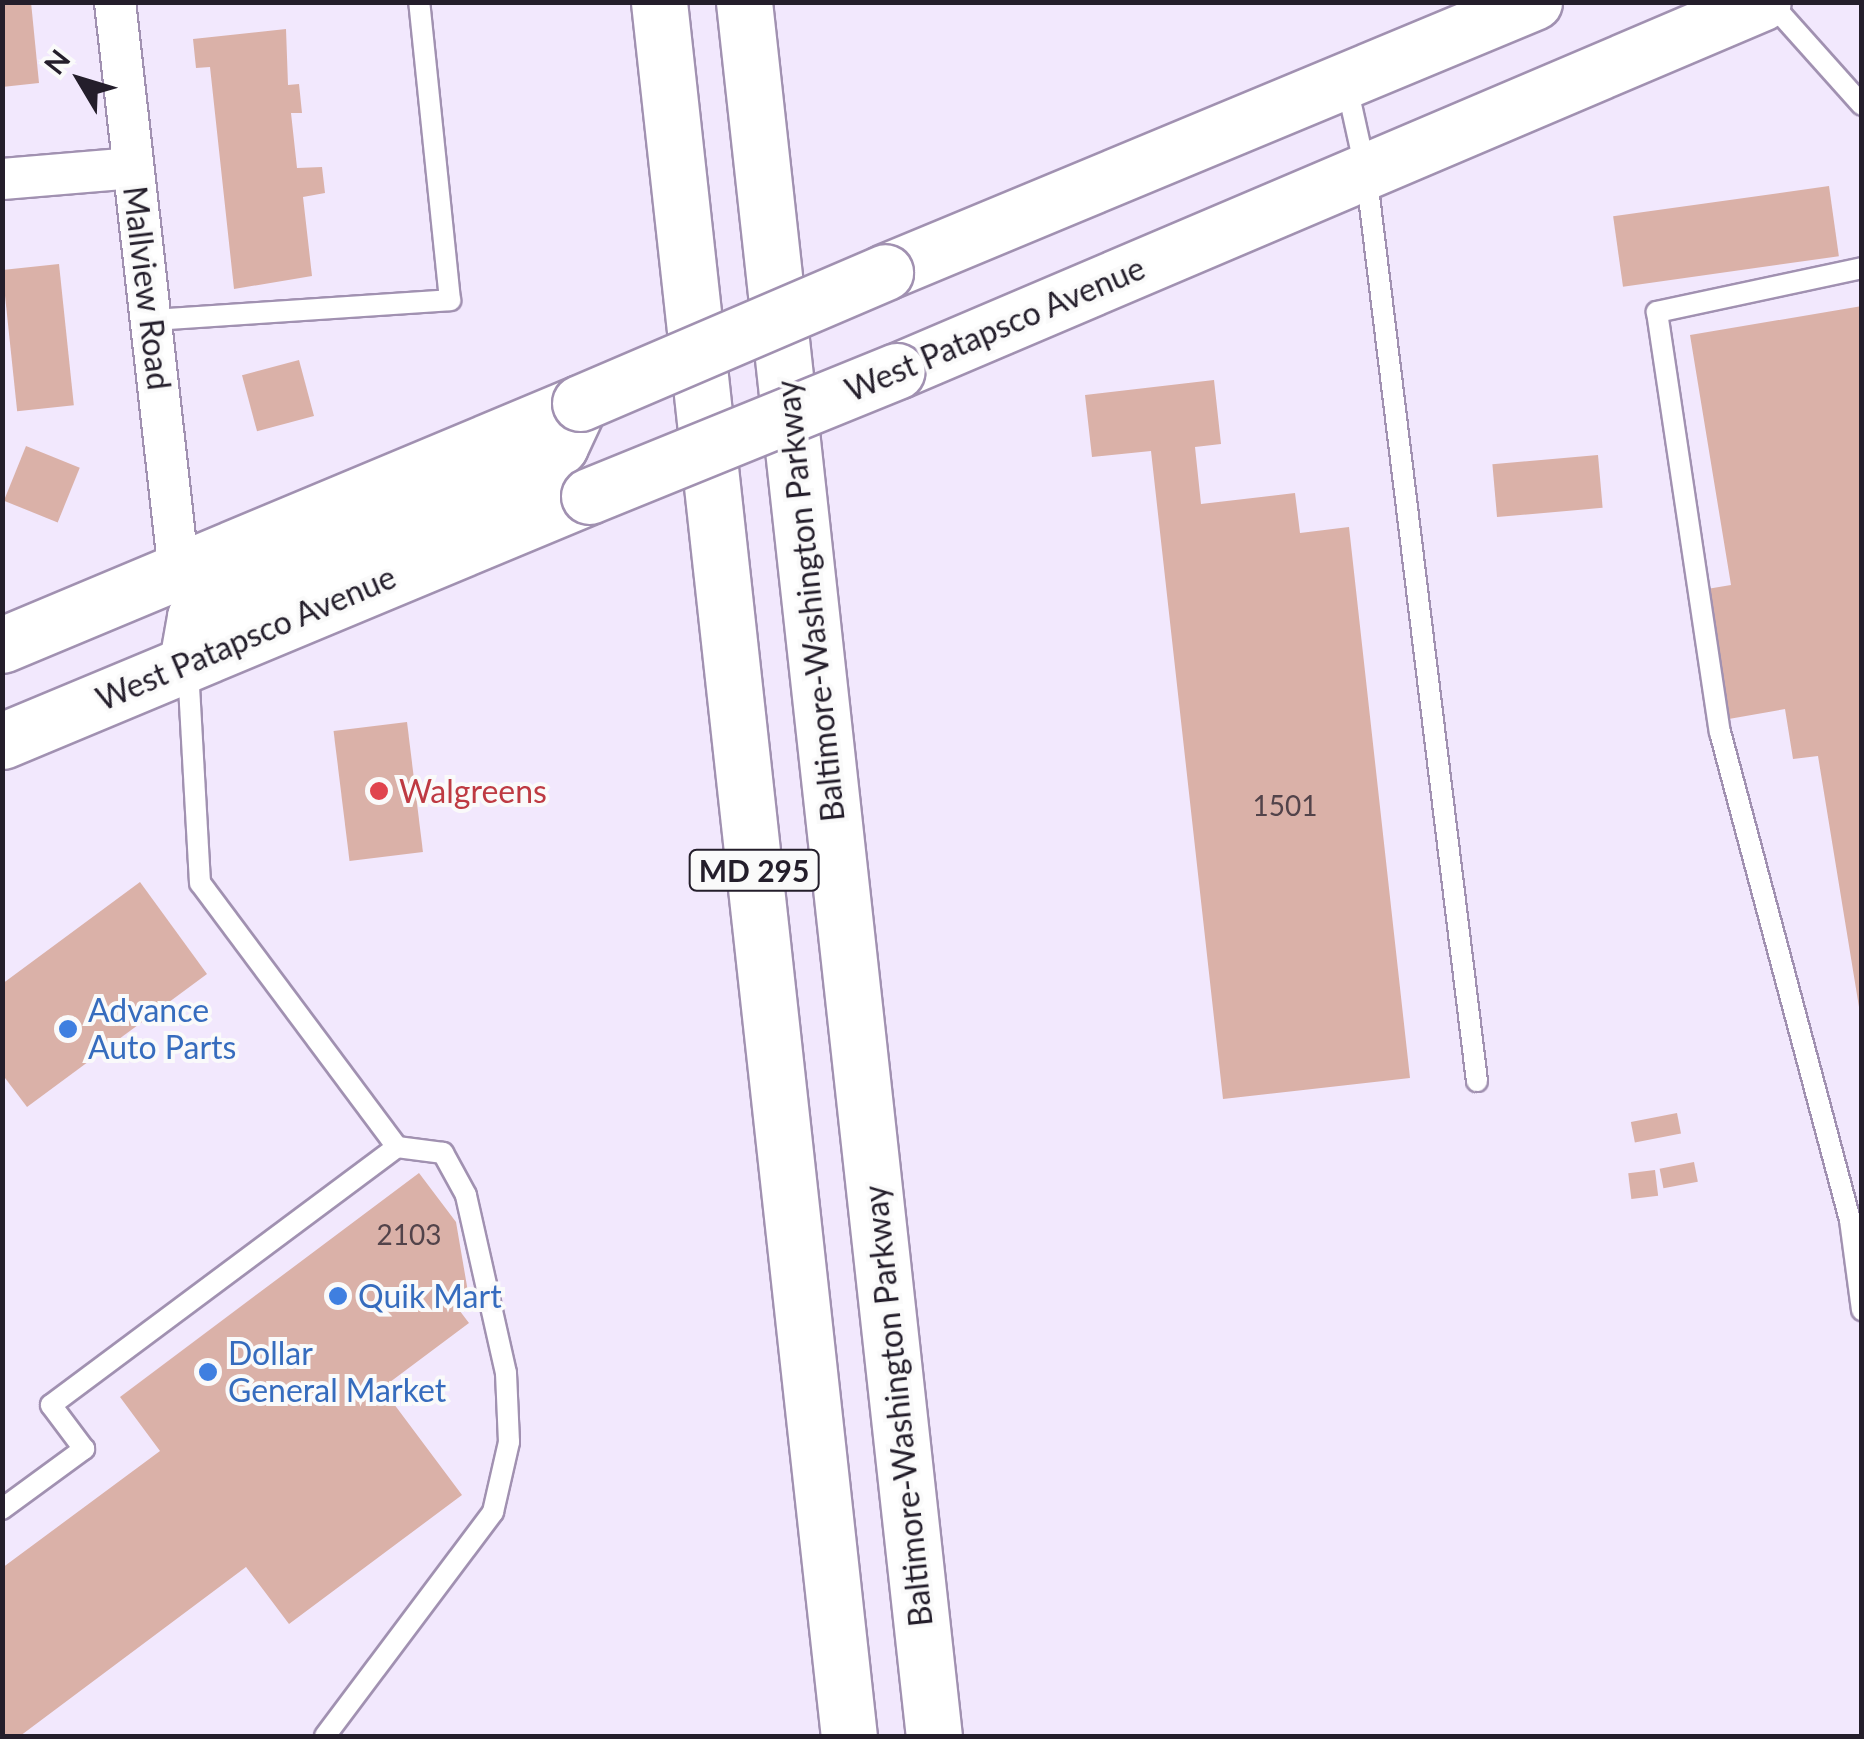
<!DOCTYPE html>
<html>
<head>
<meta charset="utf-8">
<style>
	body { margin:0 }
	#map { position:relative; width:1864px; height:1739px; overflow:hidden; background:#f2e8fd; font-family:Lato,sans-serif }
	div>[style] { position:absolute }
	.building>* { inset:0; background:#dab1a8; transform-origin:0 0 }
	.roads { filter:drop-shadow(2px 0 #a191b1) drop-shadow(-2px 0 #a191b1) drop-shadow(0 2px #a191b1) drop-shadow(0 -2px #a191b1) }
	.lane>* { height:20px; margin:-10px; padding:0 10px; transform-origin:10px; border-radius:10px; background:#fff }
	.street>* { height:40px; margin:-20px; padding:0 20px; transform-origin:20px; border-radius:20px; background:#fff }
	.primary>* { height:55px; margin:-27.5px; padding:0 27.5px; transform-origin:27.5px; border-radius:27.5px; background:#fff }
	.highway>* { height:55px; margin:-27.5px; padding:0 27.5px; transform-origin:27.5px; border-radius:27.5px; background:#fff }
	.bridges { filter:drop-shadow(2px 0 #a191b1) drop-shadow(-2px 0 #a191b1) drop-shadow(0 2px #a191b1) drop-shadow(0 -2px #a191b1) }
	.primary-bridge>* { height:55px; margin:-27.5px; padding:0 27.5px; transform-origin:27.5px; border-radius:27.5px; background:#fff }
	.dots>* { width:28px; height:28px; translate:-50% -50%; box-sizing:border-box; border:5px solid #fafafa; border-radius:50% }
	span { translate:-50% -50%; white-space:nowrap; text-align:center; line-height:1.15; -webkit-text-stroke:8px #fafafa; paint-order:stroke }
	.number-label { font-size:28px; color:#52434a }
	.number-label span { -webkit-text-stroke-width:0 }
	.shield-label span { padding:2px 8px; background:#fafafa; border:2px solid; border-radius:8px; -webkit-text-stroke-width:0 }
	.shield-label { font-size:30px; color:#241e2b; font-weight:700 }
	.street-label { font-size:32px; color:#241e2b }
	.health-label { font-size:32px; color:#be3a42 }
	.left { translate:0 -50%; text-align:left }
	.shop-label { font-size:32px; color:#366cbe }
	.frame { position:absolute; inset:0; border:5px solid #241e2b; pointer-events:none }
	.north { position:absolute; left:30px; top:30px; width:100px; height:100px; -webkit-text-stroke:8px #fafafa; paint-order:stroke; rotate:308deg; font-size:28px; font-weight:700; line-height:40px; text-align:center; color:#241e2b }
	.north::after { content:''; display:block; margin:auto; width:35px; height:45px; background:#241e2b; clip-path:polygon(50% 0,100% 100%,50% 72%,0 100%) }
</style>
</head>
<body>
<div id="map">
	<div class="building">
		<i style="clip-path:polygon(2px 2px,31px 2px,39px 83px,2px 87px)"></i>
		<i style="clip-path:polygon(286px 29px,288px 85px,299px 84px,302px 113px,291px 113px,297px 168px,322px 167px,325px 193px,303px 197px,312px 276px,234px 289px,210px 67px,196px 68px,193px 39px)"></i>
		<i style="left:1829px;top:186px;width:71px;height:218px;rotate:82deg"></i>
		<i style="left:59px;top:264px;width:142px;height:57px;rotate:84deg"></i>
		<i style="clip-path:polygon(1862px 306px,1862px 1007px,1859px 1007px,1818px 756px,1793px 759px,1785px 709px,1723px 720px,1701px 590px,1731px 585px,1690px 335px)"></i>
		<i style="left:299px;top:360px;width:58px;height:59px;rotate:75deg"></i>
		<i style="clip-path:polygon(1214px 380px,1221px 444px,1195px 447px,1201px 504px,1295px 493px,1300px 533px,1349px 527px,1410px 1078px,1223px 1099px,1151px 451px,1092px 457px,1085px 395px)"></i>
		<i style="left:26px;top:446px;width:58px;height:59px;rotate:22deg"></i>
		<i style="left:1598px;top:455px;width:53px;height:106px;rotate:85deg"></i>
		<i style="left:407px;top:722px;width:131px;height:74px;rotate:83deg"></i>
		<i style="clip-path:polygon(140px 882px,207px 974px,27px 1107px,2px 1074px,2px 984px)"></i>
		<i style="left:1677px;top:1113px;width:21px;height:47px;rotate:79deg"></i>
		<i style="left:1694px;top:1162px;width:20px;height:35px;rotate:79deg"></i>
		<i style="left:1655px;top:1170px;width:26px;height:27px;rotate:83deg"></i>
		<i style="clip-path:polygon(419px 1173px,456px 1222px,468px 1292px,453px 1302px,469px 1323px,382px 1388px,462px 1495px,289px 1624px,246px 1567px,20px 1736px,2px 1736px,2px 1568px,160px 1451px,120px 1397px)"></i>
	</div>
	<div class="roads">
		<div class="lane">
			<i style="left:1770px;top:2px;width:138px;rotate:48.2deg"></i>
			<i style="left:1346px;top:82px;width:92px;rotate:77.5deg"></i>
			<i style="left:1366px;top:172px;width:916px;rotate:83.04deg"></i>
			<i style="left:1862px;top:268px;width:210px;rotate:167.9deg"></i>
			<i style="left:1657px;top:312px;width:425px;rotate:81.5deg"></i>
			<i style="left:1720px;top:732px;width:505px;rotate:75.08deg"></i>
			<i style="left:1850px;top:1220px;width:91px;rotate:82.4deg"></i>
			<i style="left:152px;top:320px;width:299px;rotate:-3.8deg"></i>
			<i style="left:450px;top:300px;width:300px;rotate:-95.9deg"></i>
			<i style="left:2px;top:1509px;width:102px;rotate:-36.2deg"></i>
			<i style="left:84px;top:1449px;width:55px;rotate:-126.9deg"></i>
			<i style="left:51px;top:1405px;width:432px;rotate:-36.7deg"></i>
			<i style="left:397px;top:1147px;width:329px;rotate:-126.7deg"></i>
			<i style="left:200px;top:883px;width:216px;rotate:-93.2deg"></i>
			<i style="left:325px;top:1736px;width:280px;rotate:-53.1deg"></i>
			<i style="left:493px;top:1512px;width:72px;rotate:-77.1deg"></i>
			<i style="left:509px;top:1442px;width:69px;rotate:-92.5deg"></i>
			<i style="left:506px;top:1373px;width:182px;rotate:-102.7deg"></i>
			<i style="left:466px;top:1195px;width:48px;rotate:-118.7deg"></i>
			<i style="left:443px;top:1153px;width:46px;rotate:-172.6deg"></i>
		</div>
		<div class="street">
			<i style="left:115px;top:2px;width:575px;rotate:83.6deg"></i>
			<i style="left:2px;top:179px;width:130px;rotate:-4.8deg"></i>
		</div>
		<div class="primary">
			<i style="left:885px;top:272px;width:703px;rotate:-22.59deg"></i>
			<i style="left:897px;top:371px;width:941px;rotate:-23.08deg"></i>
			<i style="left:2px;top:645px;width:627px;rotate:-22.72deg"></i>
			<i style="left:187px;top:662px;width:46px;rotate:-79.9deg"></i>
			<i style="left:195px;top:617px;width:14px;rotate:-45deg"></i>
			<i style="left:205px;top:607px;width:370px;rotate:-23.1deg"></i>
			<i style="left:545px;top:462px;width:22px;rotate:-47deg"></i>
			<i style="left:560px;top:446px;width:47px;rotate:-65.1deg"></i>
			<i style="left:2px;top:741px;width:636px;rotate:-22.65deg"></i>
		</div>
		<div class="highway">
			<i style="left:659px;top:2px;width:1744px;rotate:83.75deg"></i>
			<i style="left:744px;top:2px;width:1744px;rotate:83.75deg"></i>
		</div>
	</div>
	<div class="bridges">
		<div class="primary-bridge">
			<i style="left:580px;top:403px;width:332px;rotate:-23.2deg"></i>
			<i style="left:589px;top:496px;width:332px;rotate:-22.1deg"></i>
		</div>
	</div>
	<div class="dots">
		<i style="left:379px;top:791px;background:#e0444e"></i>
		<i style="left:68px;top:1029px;background:#3f7fe0"></i>
		<i style="left:338px;top:1296px;background:#3f7fe0"></i>
		<i style="left:208px;top:1372px;background:#3f7fe0"></i>
	</div>
	<div class="number-label">
		<span style="left:1285px;top:805px">1501</span>
		<span style="left:409px;top:1234px">2103</span>
	</div>
	<div class="shield-label">
		<span style="left:754px;top:870px">MD 295</span>
	</div>
	<div class="street-label">
		<span style="left:147px;top:288px;rotate:83deg">Mallview Road</span>
		<span style="left:995px;top:329px;rotate:-23deg">West Patapsco Avenue</span>
		<span style="left:810px;top:601px;rotate:-96deg">Baltimore-Washington Parkway</span>
		<span style="left:246px;top:638px;rotate:-23deg">West Patapsco Avenue</span>
		<span style="left:898px;top:1406px;rotate:-96deg">Baltimore-Washington Parkway</span>
	</div>
	<div class="health-label">
		<span class="left" style="left:399px;top:791px">Walgreens</span>
	</div>
	<div class="shop-label">
		<span class="left" style="left:88px;top:1029px">Advance<br>Auto Parts</span>
		<span class="left" style="left:358px;top:1296px">Quik Mart</span>
		<span class="left" style="left:228px;top:1372px">Dollar<br>General Market</span>
	</div>
	<div class="frame"></div>
	<div class="north">N</div>
</div>
</body>
</html>
